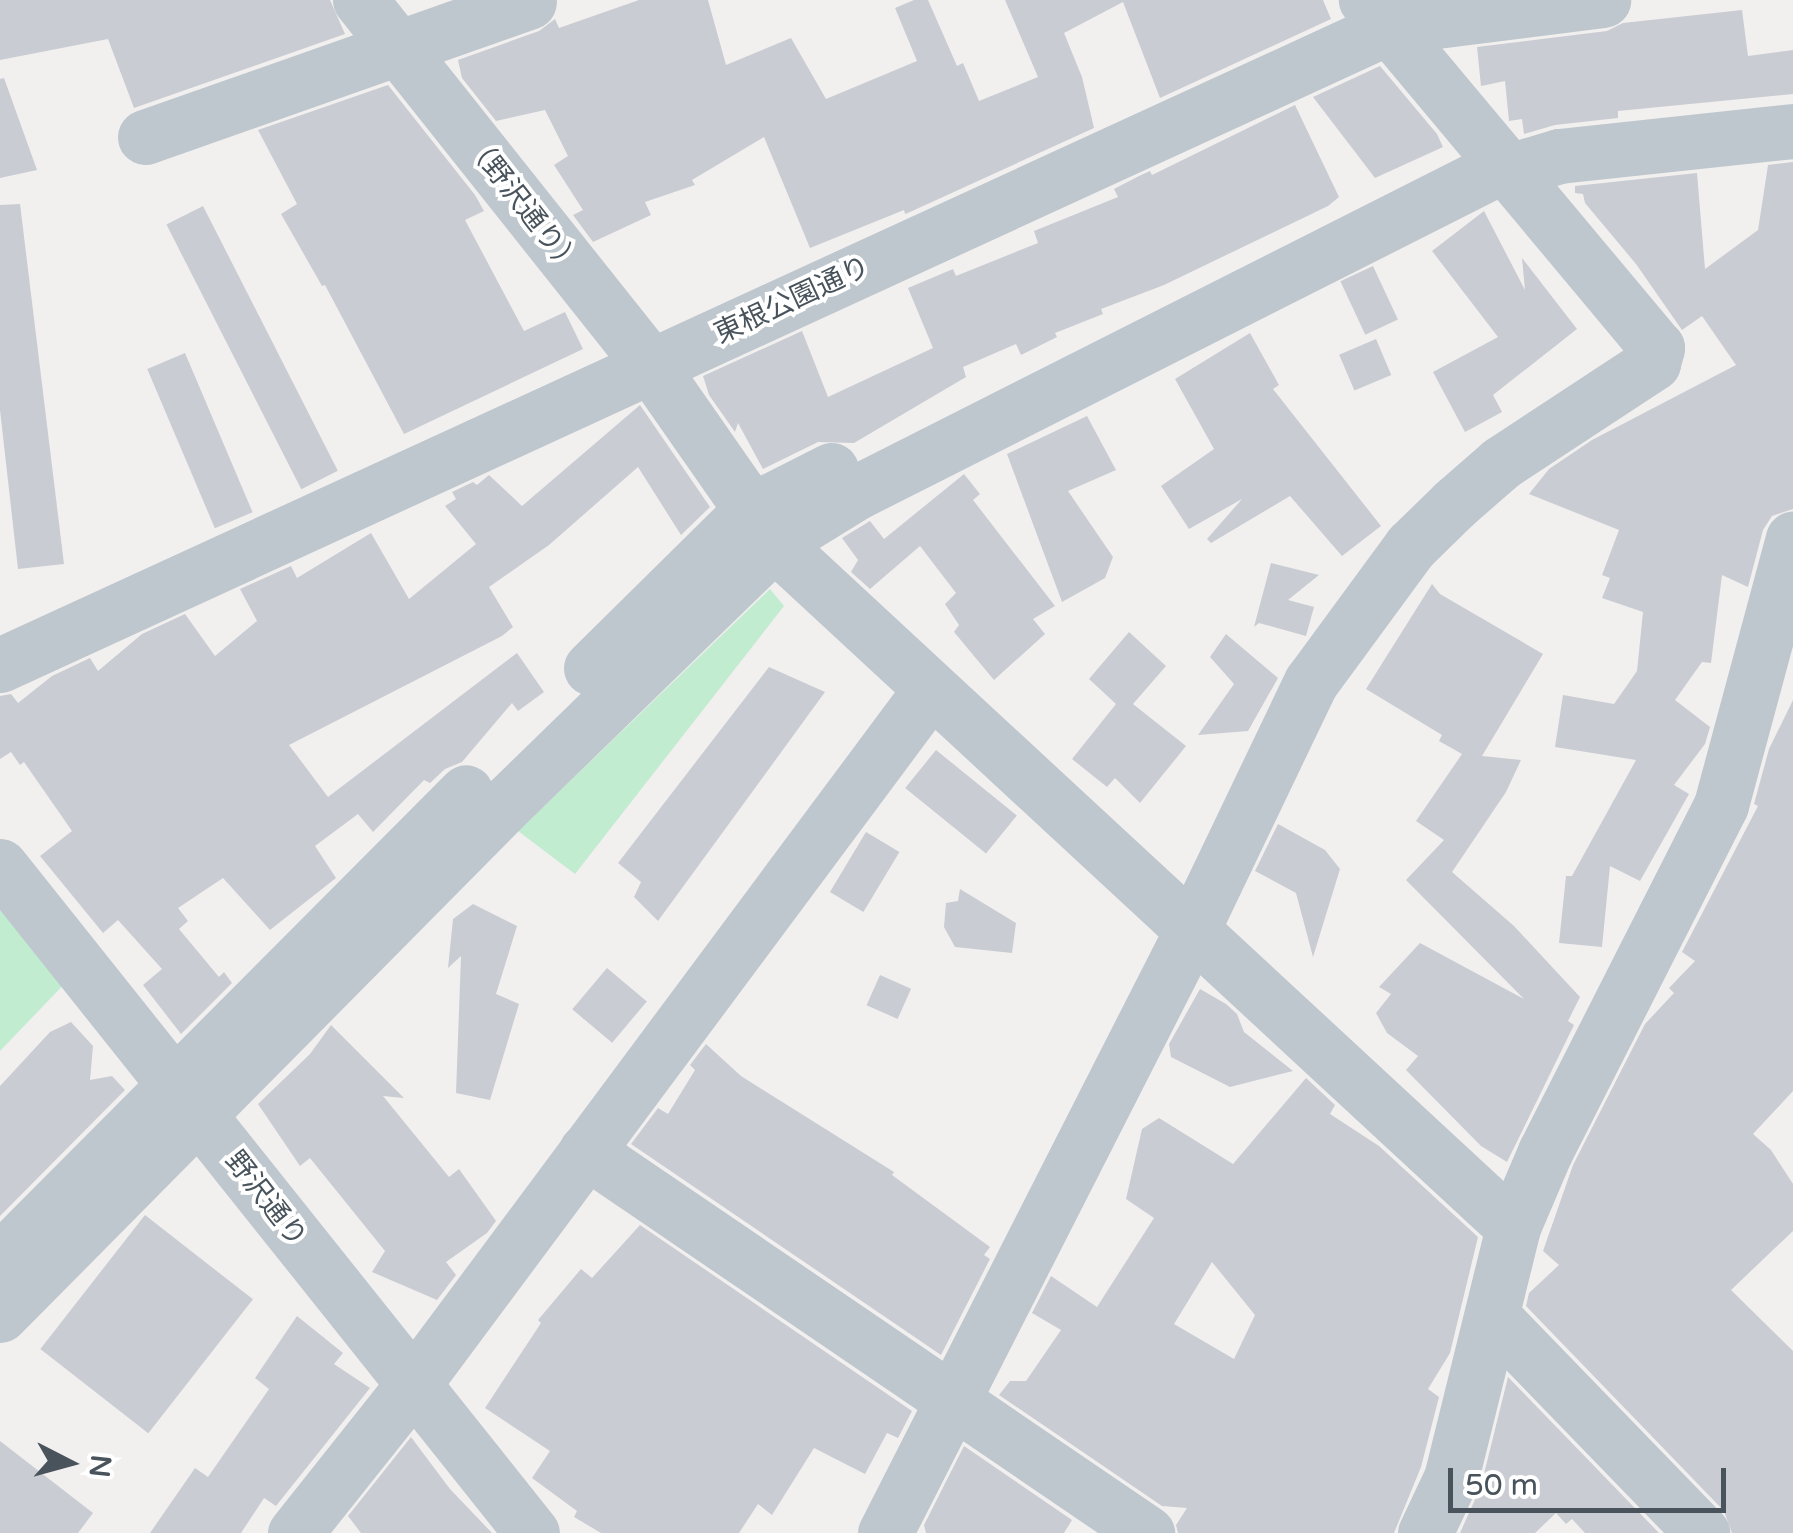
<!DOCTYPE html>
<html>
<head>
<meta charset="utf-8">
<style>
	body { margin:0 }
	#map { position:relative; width:1793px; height:1533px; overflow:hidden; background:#f2efef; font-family:"Varela Round","Noto Sans JP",sans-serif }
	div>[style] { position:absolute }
	.green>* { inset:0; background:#c1ecd0 }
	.building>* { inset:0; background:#c9ccd2; transform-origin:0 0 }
	.minor>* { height:55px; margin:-27.5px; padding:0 27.5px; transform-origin:27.5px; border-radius:27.5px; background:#bec7cd }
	span { translate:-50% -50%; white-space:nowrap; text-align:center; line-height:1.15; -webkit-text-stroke:8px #fff; paint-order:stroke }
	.street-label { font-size:28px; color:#48535c }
	.north { position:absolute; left:20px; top:1413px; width:100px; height:100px; -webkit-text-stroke:8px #fff; paint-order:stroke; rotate:96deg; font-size:28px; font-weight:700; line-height:40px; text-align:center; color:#48535c }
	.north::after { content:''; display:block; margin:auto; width:35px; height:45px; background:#48535c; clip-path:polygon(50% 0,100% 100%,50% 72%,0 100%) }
	.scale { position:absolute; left:1448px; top:1468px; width:278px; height:45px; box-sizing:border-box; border:5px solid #48535c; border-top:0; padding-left:12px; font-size:30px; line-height:35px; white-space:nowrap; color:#48535c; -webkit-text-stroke:8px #fff; paint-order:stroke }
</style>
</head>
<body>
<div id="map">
	<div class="green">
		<i style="clip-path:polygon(770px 589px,784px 606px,575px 874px,518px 831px)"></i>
		<i style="clip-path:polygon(0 891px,72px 976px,0 1051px)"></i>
	</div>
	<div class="building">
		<i style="clip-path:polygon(0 0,330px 0,345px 34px,134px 108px,108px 39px,0 60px)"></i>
		<i style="clip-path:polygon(639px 0,708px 0,726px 65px,791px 38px,826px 99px,917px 61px,895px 8px,914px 0,928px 0,957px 66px,963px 63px,979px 101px,1038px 77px,1005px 0,1323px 0,1331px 19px,1160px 98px,1123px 2px,1064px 33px,1082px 77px,1094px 128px,910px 212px,905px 214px,904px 210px,810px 248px,764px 137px,692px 180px,695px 185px,645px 202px,651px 215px,593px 242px,573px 215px,583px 210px,554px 165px,568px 156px,545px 110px,496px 121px,462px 78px,458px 60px,539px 31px,555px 19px,559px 28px)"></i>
		<i style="clip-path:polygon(1742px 10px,1748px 56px,1793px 50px,1793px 94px,1618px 111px,1618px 118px,1555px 125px,1524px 134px,1522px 119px,1509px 121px,1505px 81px,1481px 86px,1477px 47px,1607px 31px,1623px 23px)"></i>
		<i style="clip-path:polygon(1380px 66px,1437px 134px,1443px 147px,1375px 178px,1313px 97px)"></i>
		<i style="clip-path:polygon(4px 78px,37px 170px,0 178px,0 79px)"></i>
		<i style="clip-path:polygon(388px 85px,475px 195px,484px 211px,465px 220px,524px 331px,565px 312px,583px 349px,404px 434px,325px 285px,322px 286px,281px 214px,297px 204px,258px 130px)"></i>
		<i style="clip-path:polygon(1295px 105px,1339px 197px,1328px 206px,1164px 285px,1101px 309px,1103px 314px,1055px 333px,1057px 337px,1021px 355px,1016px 344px,963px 367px,966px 377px,854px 443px,818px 442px,763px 469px,738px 423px,735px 432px,709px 395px,703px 376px,802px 331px,828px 397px,933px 348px,908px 288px,953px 269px,956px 276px,1038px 243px,1034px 231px,1118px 197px,1114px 189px,1139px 176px,1150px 171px,1152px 175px)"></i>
		<i style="clip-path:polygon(1793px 162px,1793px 509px,1772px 516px,1763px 530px,1748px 587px,1722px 575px,1711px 663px,1702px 662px,1675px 700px,1710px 727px,1705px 744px,1674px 785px,1689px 794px,1640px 881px,1610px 866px,1602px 947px,1559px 943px,1566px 876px,1572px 876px,1636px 760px,1555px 747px,1563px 695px,1614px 704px,1637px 671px,1643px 612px,1602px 598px,1610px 578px,1602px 575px,1619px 530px,1529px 494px,1549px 469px,1592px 440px,1736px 365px,1702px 316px,1682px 330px,1636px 264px,1585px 203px,1583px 194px,1575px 193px,1575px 186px,1697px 173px,1705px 269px,1758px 230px,1768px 165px)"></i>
		<i style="clip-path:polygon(20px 204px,64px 564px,18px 569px,0 410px,0 205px)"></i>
		<i style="left:203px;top:206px;width:297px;height:41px;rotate:63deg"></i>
		<i style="clip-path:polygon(1484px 211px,1525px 290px,1522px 258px,1577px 329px,1493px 395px,1502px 412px,1465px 432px,1433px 372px,1498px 337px,1432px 251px)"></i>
		<i style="left:1373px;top:266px;width:59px;height:36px;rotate:65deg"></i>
		<i style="clip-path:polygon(1250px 333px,1279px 385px,1273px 389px,1381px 526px,1342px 556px,1290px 496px,1211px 543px,1207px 539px,1242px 499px,1189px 529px,1161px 486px,1214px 449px,1175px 379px)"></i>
		<i style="left:1376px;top:339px;width:39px;height:40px;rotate:67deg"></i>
		<i style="left:185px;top:353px;width:173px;height:41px;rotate:67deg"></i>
		<i style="clip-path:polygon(640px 405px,710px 507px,681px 535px,638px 467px,549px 545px,489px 587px,513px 627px,502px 636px,289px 745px,328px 797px,517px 653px,544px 692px,518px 711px,512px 703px,462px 762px,445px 769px,430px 783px,424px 780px,373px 832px,358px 814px,315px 846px,336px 878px,270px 930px,223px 878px,178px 908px,188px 921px,179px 929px,219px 977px,224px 972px,232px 983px,181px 1034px,143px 985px,162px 969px,118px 920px,103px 933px,40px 856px,72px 831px,24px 762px,20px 765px,11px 752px,0 759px,0 696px,11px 694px,18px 703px,52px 676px,90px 658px,98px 671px,142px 634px,185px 614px,215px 656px,257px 621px,240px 589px,291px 566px,297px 578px,371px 533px,409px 599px,476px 544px,445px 506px,456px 499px,452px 492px,473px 482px,477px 485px,489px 475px,522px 506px)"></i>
		<i style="clip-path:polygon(1087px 416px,1116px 470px,1068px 491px,1113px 557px,1105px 578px,1062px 602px,1007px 454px)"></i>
		<i style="clip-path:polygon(964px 474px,980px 494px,973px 500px,1055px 606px,1033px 619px,1045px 634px,994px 680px,954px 632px,959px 625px,945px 604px,956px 593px,920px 546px,870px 589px,851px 572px,858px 560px,842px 538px,870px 521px,884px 539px)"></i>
		<i style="clip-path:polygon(1271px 563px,1319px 575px,1288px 600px,1314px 607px,1306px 636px,1259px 623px,1254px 627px)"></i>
		<i style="clip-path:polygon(1432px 584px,1440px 594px,1543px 654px,1482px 756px,1521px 760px,1506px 792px,1452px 872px,1514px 926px,1580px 997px,1568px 1021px,1574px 1025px,1507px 1162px,1481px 1146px,1406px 1070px,1418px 1056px,1387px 1033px,1376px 1013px,1391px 994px,1379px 987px,1420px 943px,1524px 999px,1406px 880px,1444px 840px,1416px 821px,1462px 754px,1439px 741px,1442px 735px,1366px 689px)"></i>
		<i style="clip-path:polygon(1129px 632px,1166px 666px,1133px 704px,1186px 746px,1140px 803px,1115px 778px,1107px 787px,1072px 759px,1116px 704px,1089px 679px)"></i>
		<i style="clip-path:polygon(1226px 634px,1278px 678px,1248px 731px,1198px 735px,1234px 684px,1210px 657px)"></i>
		<i style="clip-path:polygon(769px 667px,825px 692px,658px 921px,634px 897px,641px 882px,618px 863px)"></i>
		<i style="clip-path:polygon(1793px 700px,1793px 1091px,1753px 1134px,1771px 1150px,1793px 1184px,1793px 1231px,1731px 1290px,1793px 1351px,1793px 1533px,1732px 1533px,1724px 1511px,1526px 1306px,1529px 1293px,1559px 1265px,1543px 1251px,1573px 1165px,1645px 1024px,1674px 993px,1669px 988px,1695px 961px,1682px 952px,1758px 806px,1754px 804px,1769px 749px)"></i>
		<i style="left:936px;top:750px;width:104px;height:49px;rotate:39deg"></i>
		<i style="clip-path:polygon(1278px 824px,1325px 850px,1340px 869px,1313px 957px,1296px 893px,1255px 871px)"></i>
		<i style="left:866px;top:832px;width:39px;height:70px;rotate:31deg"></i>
		<i style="clip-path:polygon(960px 889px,1016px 923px,1012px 953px,955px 947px,944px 927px,946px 903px,958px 901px)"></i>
		<i style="clip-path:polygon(473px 904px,517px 926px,496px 994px,519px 1004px,490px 1100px,456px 1093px,461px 956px,448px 968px,453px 919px)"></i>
		<i style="left:607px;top:968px;width:52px;height:54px;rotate:40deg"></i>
		<i style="left:880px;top:975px;width:34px;height:33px;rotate:24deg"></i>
		<i style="clip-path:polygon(1200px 989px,1226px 1004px,1237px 1014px,1244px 1032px,1293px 1071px,1230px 1087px,1171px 1057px,1169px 1044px)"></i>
		<i style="clip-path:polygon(71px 1022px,93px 1046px,90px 1080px,112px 1076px,125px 1090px,0 1216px,0 1086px,50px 1032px)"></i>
		<i style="clip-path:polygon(331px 1025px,404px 1098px,383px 1096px,449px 1177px,459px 1169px,496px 1221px,487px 1233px,446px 1262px,456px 1275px,437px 1300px,372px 1272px,385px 1251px,310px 1158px,300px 1166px,258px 1104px,310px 1054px)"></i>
		<i style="clip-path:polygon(706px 1044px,741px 1076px,894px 1172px,892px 1175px,990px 1247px,984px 1255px,990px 1259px,941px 1355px,631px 1144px,658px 1108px,668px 1114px,695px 1070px,690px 1065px)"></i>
		<i style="clip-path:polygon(evenodd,1306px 1078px,1335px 1105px,1330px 1114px,1379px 1146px,1478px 1237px,1450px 1353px,1428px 1389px,1439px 1397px,1421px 1467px,1394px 1533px,1178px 1533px,1176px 1525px,1187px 1508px,1162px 1506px,999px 1395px,1010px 1381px,1026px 1381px,1061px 1330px,1032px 1313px,1051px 1276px,1097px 1307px,1154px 1218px,1126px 1199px,1142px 1129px,1159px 1118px,1233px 1164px,1306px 1078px,1212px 1262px,1255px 1315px,1234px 1359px,1174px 1324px,1212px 1262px)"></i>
		<i style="left:145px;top:1215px;width:137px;height:170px;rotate:38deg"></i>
		<i style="clip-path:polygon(640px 1225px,912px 1411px,898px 1438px,887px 1433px,865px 1474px,814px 1448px,772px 1515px,758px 1504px,739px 1533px,601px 1533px,574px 1517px,577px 1511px,532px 1478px,550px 1451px,485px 1408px,541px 1323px,538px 1320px,581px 1269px,592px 1278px)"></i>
		<i style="clip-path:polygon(297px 1316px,343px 1353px,334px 1364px,370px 1388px,276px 1506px,264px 1498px,241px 1533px,150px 1533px,195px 1468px,208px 1477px,269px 1389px,255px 1378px)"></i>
		<i style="clip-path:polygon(1508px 1377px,1659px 1533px,1585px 1533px,1572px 1519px,1566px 1524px,1556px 1513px,1535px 1533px,1460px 1533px,1481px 1486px)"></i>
		<i style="clip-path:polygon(411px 1437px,450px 1489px,492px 1533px,361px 1533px,348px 1516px)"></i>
		<i style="clip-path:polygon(0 1441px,93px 1513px,78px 1533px,0 1533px)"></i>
		<i style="clip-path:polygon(964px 1446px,1072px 1520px,1064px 1533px,926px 1533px,924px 1525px)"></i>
	</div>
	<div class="minor">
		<i style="left:360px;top:0;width:466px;rotate:51.5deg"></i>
		<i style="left:650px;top:365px;width:217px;rotate:55.1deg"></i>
		<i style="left:774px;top:543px;width:1007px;rotate:42.79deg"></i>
		<i style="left:145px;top:137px;width:407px;rotate:-19.4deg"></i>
		<i style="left:1509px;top:171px;width:52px;rotate:-16.7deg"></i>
		<i style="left:1559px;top:156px;width:235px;rotate:-6.1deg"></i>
		<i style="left:0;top:665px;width:1529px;rotate:-24.67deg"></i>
		<i style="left:1389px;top:27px;width:216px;rotate:-7.2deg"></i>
		<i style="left:591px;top:668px;width:223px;rotate:-44.6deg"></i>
		<i style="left:750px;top:511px;width:91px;rotate:-26.8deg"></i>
		<i style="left:0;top:866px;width:853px;rotate:51.42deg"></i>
		<i style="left:586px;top:1151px;width:679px;rotate:34.25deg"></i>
		<i style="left:0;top:1260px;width:660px;rotate:-45.12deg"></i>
		<i style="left:0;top:1315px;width:723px;rotate:-45.28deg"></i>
		<i style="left:509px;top:801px;width:370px;rotate:-44.2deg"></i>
		<i style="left:774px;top:543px;width:97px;rotate:-31.6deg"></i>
		<i style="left:857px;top:492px;width:725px;rotate:-26.81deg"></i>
		<i style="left:1493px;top:1317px;width:301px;rotate:45.9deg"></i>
		<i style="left:295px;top:1533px;width:188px;rotate:-51.5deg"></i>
		<i style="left:412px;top:1386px;width:868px;rotate:-53.34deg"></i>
		<i style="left:885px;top:1533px;width:677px;rotate:-63.02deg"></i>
		<i style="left:1192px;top:930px;width:275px;rotate:-64.4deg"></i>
		<i style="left:1311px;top:682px;width:169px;rotate:-53.7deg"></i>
		<i style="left:1411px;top:546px;width:60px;rotate:-44.3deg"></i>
		<i style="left:1454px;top:504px;width:62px;rotate:-41.1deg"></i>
		<i style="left:1501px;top:463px;width:182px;rotate:-33.3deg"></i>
		<i style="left:1653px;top:363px;width:16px;rotate:-75deg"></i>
		<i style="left:1657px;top:348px;width:454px;rotate:-129.9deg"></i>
		<i style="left:1425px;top:1533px;width:61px;rotate:-64.7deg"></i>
		<i style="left:1451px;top:1478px;width:259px;rotate:-76.1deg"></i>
		<i style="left:1513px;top:1227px;width:82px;rotate:-66.9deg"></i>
		<i style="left:1545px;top:1152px;width:389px;rotate:-63.1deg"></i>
		<i style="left:1721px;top:805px;width:276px;rotate:-74.9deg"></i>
	</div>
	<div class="street-label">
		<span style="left:523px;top:205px;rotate:52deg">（野沢通り）</span>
		<span style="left:792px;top:300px;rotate:-25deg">東根公園通り</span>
		<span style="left:266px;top:1199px;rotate:52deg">野沢通り</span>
	</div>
	<div class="north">N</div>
	<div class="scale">50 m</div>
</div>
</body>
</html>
